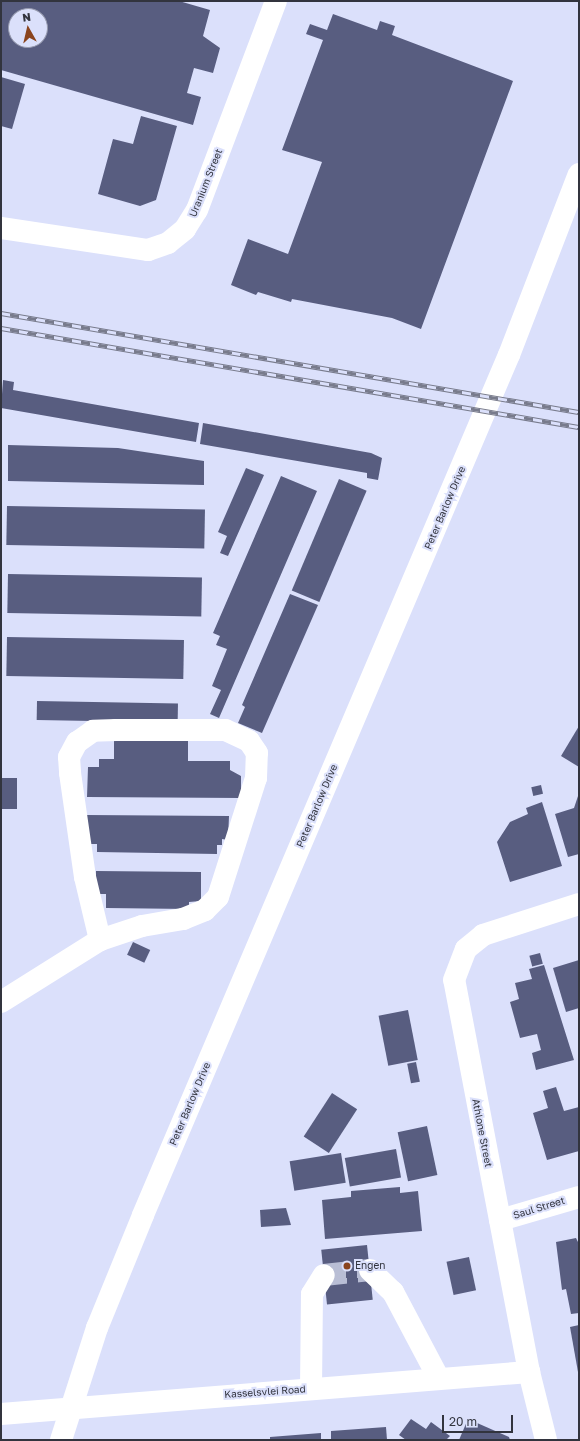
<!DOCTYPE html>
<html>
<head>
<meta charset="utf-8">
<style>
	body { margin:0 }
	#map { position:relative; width:580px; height:1441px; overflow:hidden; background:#dbe0fb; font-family:"Golos Text",sans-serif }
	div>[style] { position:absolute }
	.building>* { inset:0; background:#585d80; transform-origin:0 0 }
	.minor-tunnel>* { height:22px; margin-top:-11px; transform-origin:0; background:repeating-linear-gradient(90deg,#b9bed5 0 22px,transparent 0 33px) }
	.minor>* { height:22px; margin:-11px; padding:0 11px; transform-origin:11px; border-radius:11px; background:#fff }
	.rail>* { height:4.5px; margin-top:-2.25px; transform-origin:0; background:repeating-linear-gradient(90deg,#dbe0fb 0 9px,#787b8c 0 18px); box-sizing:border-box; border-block:1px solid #787b8c }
	.dots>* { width:11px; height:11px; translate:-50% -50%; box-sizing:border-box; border:2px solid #dbe0fb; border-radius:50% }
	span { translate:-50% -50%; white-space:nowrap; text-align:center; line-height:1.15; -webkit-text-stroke:4px #dbe0fb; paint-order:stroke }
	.street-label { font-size:10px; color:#32343e }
	.poi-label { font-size:10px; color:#32343e }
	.left { translate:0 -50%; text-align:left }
	.frame { position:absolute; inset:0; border:2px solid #32343e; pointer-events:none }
	.north { position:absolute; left:8px; top:8px; width:40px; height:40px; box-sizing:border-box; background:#dbe0fb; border:1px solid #979baf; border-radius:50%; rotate:352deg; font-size:11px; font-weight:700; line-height:16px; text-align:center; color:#32343e }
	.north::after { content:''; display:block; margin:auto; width:14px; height:18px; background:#8a441e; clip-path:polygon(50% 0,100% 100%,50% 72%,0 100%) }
	.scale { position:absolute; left:442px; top:1415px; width:71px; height:18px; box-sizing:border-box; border:2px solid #32343e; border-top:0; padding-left:5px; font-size:12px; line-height:14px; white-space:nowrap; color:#32343e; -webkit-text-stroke:3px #dbe0fb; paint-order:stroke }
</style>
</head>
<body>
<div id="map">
	<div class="building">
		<i style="clip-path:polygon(evenodd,1px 1px,179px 1px,210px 10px,203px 36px,220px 48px,213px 73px,194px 68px,187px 93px,201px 97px,193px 125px,1px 70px,1px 1px,16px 16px,40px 16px,40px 40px,16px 40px,16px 16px)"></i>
		<i style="clip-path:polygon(333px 14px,377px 30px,380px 21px,395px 26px,392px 35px,513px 81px,421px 329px,392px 318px,292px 299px,291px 302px,258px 292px,256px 295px,231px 285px,248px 239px,288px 254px,322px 162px,282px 150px,323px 40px,306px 34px,310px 24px,327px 30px)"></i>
		<i style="clip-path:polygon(1px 77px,25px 84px,12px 129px,1px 126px)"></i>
		<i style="clip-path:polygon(141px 116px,177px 126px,156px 200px,140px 206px,98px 194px,113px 139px,133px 144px)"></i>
		<i style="clip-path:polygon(3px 380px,14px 382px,13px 390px,199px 423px,196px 442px,1px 408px)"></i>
		<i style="clip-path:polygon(203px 423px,371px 453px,382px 458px,378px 480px,367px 478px,367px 473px,200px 444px)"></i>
		<i style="clip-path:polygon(8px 445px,118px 448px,204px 461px,204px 485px,8px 481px)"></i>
		<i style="clip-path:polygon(246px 468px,264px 475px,228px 556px,220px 553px,227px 536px,218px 532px)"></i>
		<i style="clip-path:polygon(281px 476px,317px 491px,219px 718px,210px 714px,221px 690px,212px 686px,227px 649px,216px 645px,220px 636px,213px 633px)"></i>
		<i style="left:339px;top:479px;width:30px;height:121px;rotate:23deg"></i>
		<i style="left:7px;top:506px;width:198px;height:39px;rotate:1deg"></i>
		<i style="left:8px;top:574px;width:194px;height:39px;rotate:1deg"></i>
		<i style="clip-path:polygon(290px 594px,318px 605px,262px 733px,238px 723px,245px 707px,242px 705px)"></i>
		<i style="left:7px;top:637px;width:177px;height:39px;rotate:1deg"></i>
		<i style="left:37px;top:701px;width:141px;height:19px;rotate:1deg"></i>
		<i style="clip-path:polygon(579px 726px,579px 767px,561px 756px)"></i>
		<i style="clip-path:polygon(114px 740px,188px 740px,188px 761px,230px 761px,230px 770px,241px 776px,241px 798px,87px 797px,88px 767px,99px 767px,99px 759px,114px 759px)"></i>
		<i style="left:1px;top:778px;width:16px;height:31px"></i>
		<i style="left:541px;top:785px;width:9px;height:10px;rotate:77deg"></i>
		<i style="clip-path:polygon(579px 793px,579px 854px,568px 857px,555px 814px,574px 808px)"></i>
		<i style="clip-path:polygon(542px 802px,562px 866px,510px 882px,497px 842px,510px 822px,528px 814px,526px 808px)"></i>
		<i style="clip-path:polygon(86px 815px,229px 816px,228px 840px,222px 839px,222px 845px,217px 845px,217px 854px,97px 852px,97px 844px,85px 844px)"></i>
		<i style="clip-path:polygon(96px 871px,201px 872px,201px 901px,189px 902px,189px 909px,106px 908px,106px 894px,95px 894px)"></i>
		<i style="left:133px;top:942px;width:19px;height:14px;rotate:25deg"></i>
		<i style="left:540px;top:953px;width:11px;height:11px;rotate:75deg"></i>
		<i style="clip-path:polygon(579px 960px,579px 1008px,566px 1012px,553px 968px)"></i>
		<i style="clip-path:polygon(544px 965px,574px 1060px,536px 1070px,532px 1053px,541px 1050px,537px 1034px,520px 1038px,510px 1002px,519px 999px,515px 983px,532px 979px,529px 969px)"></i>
		<i style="left:408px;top:1010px;width:51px;height:30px;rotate:79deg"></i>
		<i style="left:416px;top:1062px;width:20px;height:9px;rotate:79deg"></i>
		<i style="clip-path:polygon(556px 1087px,564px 1111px,579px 1107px,579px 1151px,547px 1160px,533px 1113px,548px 1108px,543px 1091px)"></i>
		<i style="left:332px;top:1093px;width:30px;height:52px;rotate:33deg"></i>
		<i style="left:427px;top:1126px;width:50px;height:30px;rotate:78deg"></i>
		<i style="left:396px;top:1149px;width:29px;height:52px;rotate:80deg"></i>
		<i style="left:341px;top:1153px;width:30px;height:52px;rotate:81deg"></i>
		<i style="clip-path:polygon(400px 1187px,400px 1193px,418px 1191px,422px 1231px,325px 1239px,322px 1200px,351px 1197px,351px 1191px)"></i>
		<i style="clip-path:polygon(286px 1208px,291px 1225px,261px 1227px,260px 1210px)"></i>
		<i style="clip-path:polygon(576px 1238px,579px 1244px,579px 1313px,571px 1314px,566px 1289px,562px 1290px,556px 1242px)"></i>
		<i style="left:367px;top:1245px;width:55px;height:46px;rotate:84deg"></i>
		<i style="left:469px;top:1257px;width:34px;height:23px;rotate:78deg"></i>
		<i style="clip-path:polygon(579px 1325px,579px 1372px,578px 1372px,570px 1327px)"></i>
		<i style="clip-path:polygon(411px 1419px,426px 1429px,431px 1422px,450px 1436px,446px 1440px,406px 1440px,399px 1435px)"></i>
		<i style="clip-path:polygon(468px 1419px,509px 1437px,510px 1440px,459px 1440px)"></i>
		<i style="clip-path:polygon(386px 1427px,387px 1440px,331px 1440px,331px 1431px)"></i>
		<i style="clip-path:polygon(321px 1433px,321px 1440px,270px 1440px,270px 1437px)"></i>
	</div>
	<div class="minor-tunnel">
		<i style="left:324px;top:1275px;width:46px;rotate:-6.2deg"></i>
	</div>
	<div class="minor">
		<i style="left:1px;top:228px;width:149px;rotate:8.5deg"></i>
		<i style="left:148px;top:250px;width:21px;rotate:-19deg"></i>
		<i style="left:168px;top:243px;width:22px;rotate:-39deg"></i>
		<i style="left:185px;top:229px;width:22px;rotate:-58deg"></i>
		<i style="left:197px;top:210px;width:223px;rotate:-69.3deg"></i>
		<i style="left:1px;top:1002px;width:117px;rotate:-32.1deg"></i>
		<i style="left:100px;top:940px;width:44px;rotate:-18.4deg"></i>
		<i style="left:142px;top:926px;width:42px;rotate:-9.7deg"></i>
		<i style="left:183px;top:919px;width:24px;rotate:-22deg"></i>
		<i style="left:205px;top:910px;width:18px;rotate:-45deg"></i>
		<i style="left:218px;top:897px;width:125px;rotate:-72.3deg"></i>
		<i style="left:256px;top:778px;width:25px;rotate:-88deg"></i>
		<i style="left:257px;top:753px;width:14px;rotate:-124deg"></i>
		<i style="left:249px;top:741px;width:26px;rotate:-155deg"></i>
		<i style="left:225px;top:730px;width:109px;rotate:180deg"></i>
		<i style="left:116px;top:730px;width:23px;rotate:178deg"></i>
		<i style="left:93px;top:731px;width:19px;rotate:145deg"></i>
		<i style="left:77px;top:742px;width:17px;rotate:118deg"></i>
		<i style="left:69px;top:757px;width:16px;rotate:86deg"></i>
		<i style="left:70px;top:773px;width:105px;rotate:81.8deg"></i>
		<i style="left:85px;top:877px;width:65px;rotate:76.6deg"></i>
		<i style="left:500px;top:1220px;width:82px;rotate:-16.2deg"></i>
		<i style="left:370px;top:1270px;width:32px;rotate:44deg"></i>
		<i style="left:393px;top:1292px;width:98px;rotate:62.1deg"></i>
		<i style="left:311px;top:1388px;width:94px;rotate:-89.4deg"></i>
		<i style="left:312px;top:1294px;width:22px;rotate:-58deg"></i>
		<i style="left:1px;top:1414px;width:530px;rotate:-4.55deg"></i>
		<i style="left:61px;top:1440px;width:118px;rotate:-72.2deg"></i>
		<i style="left:97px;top:1328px;width:122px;rotate:-67.8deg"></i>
		<i style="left:143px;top:1215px;width:935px;rotate:-66.95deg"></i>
		<i style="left:509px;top:355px;width:194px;rotate:-68.9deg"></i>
		<i style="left:546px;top:1440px;width:70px;rotate:-104deg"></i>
		<i style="left:529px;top:1372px;width:399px;rotate:-100.8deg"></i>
		<i style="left:454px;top:980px;width:33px;rotate:-69deg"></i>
		<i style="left:466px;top:949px;width:22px;rotate:-39deg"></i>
		<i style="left:483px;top:935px;width:101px;rotate:-17.9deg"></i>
	</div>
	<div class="rail">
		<i style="left:1px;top:313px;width:586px;rotate:9.72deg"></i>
		<i style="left:1px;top:328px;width:586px;rotate:9.72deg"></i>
	</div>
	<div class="dots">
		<i style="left:347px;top:1266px;background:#8a441e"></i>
	</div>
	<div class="street-label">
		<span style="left:206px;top:183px;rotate:-68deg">Uranium Street</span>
		<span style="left:445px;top:508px;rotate:-67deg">Peter Barlow Drive</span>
		<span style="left:317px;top:806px;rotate:-67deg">Peter Barlow Drive</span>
		<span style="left:190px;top:1104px;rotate:-67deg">Peter Barlow Drive</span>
		<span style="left:482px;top:1133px;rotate:79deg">Athlone Street</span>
		<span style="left:539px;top:1208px;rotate:-17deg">Saul Street</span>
		<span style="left:265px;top:1392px;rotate:-4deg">Kasselsvlei Road</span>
	</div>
	<div class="poi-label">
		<span class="left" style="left:355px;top:1266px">Engen</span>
	</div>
	<div class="frame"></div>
	<div class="north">N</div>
	<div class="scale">20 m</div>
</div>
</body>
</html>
